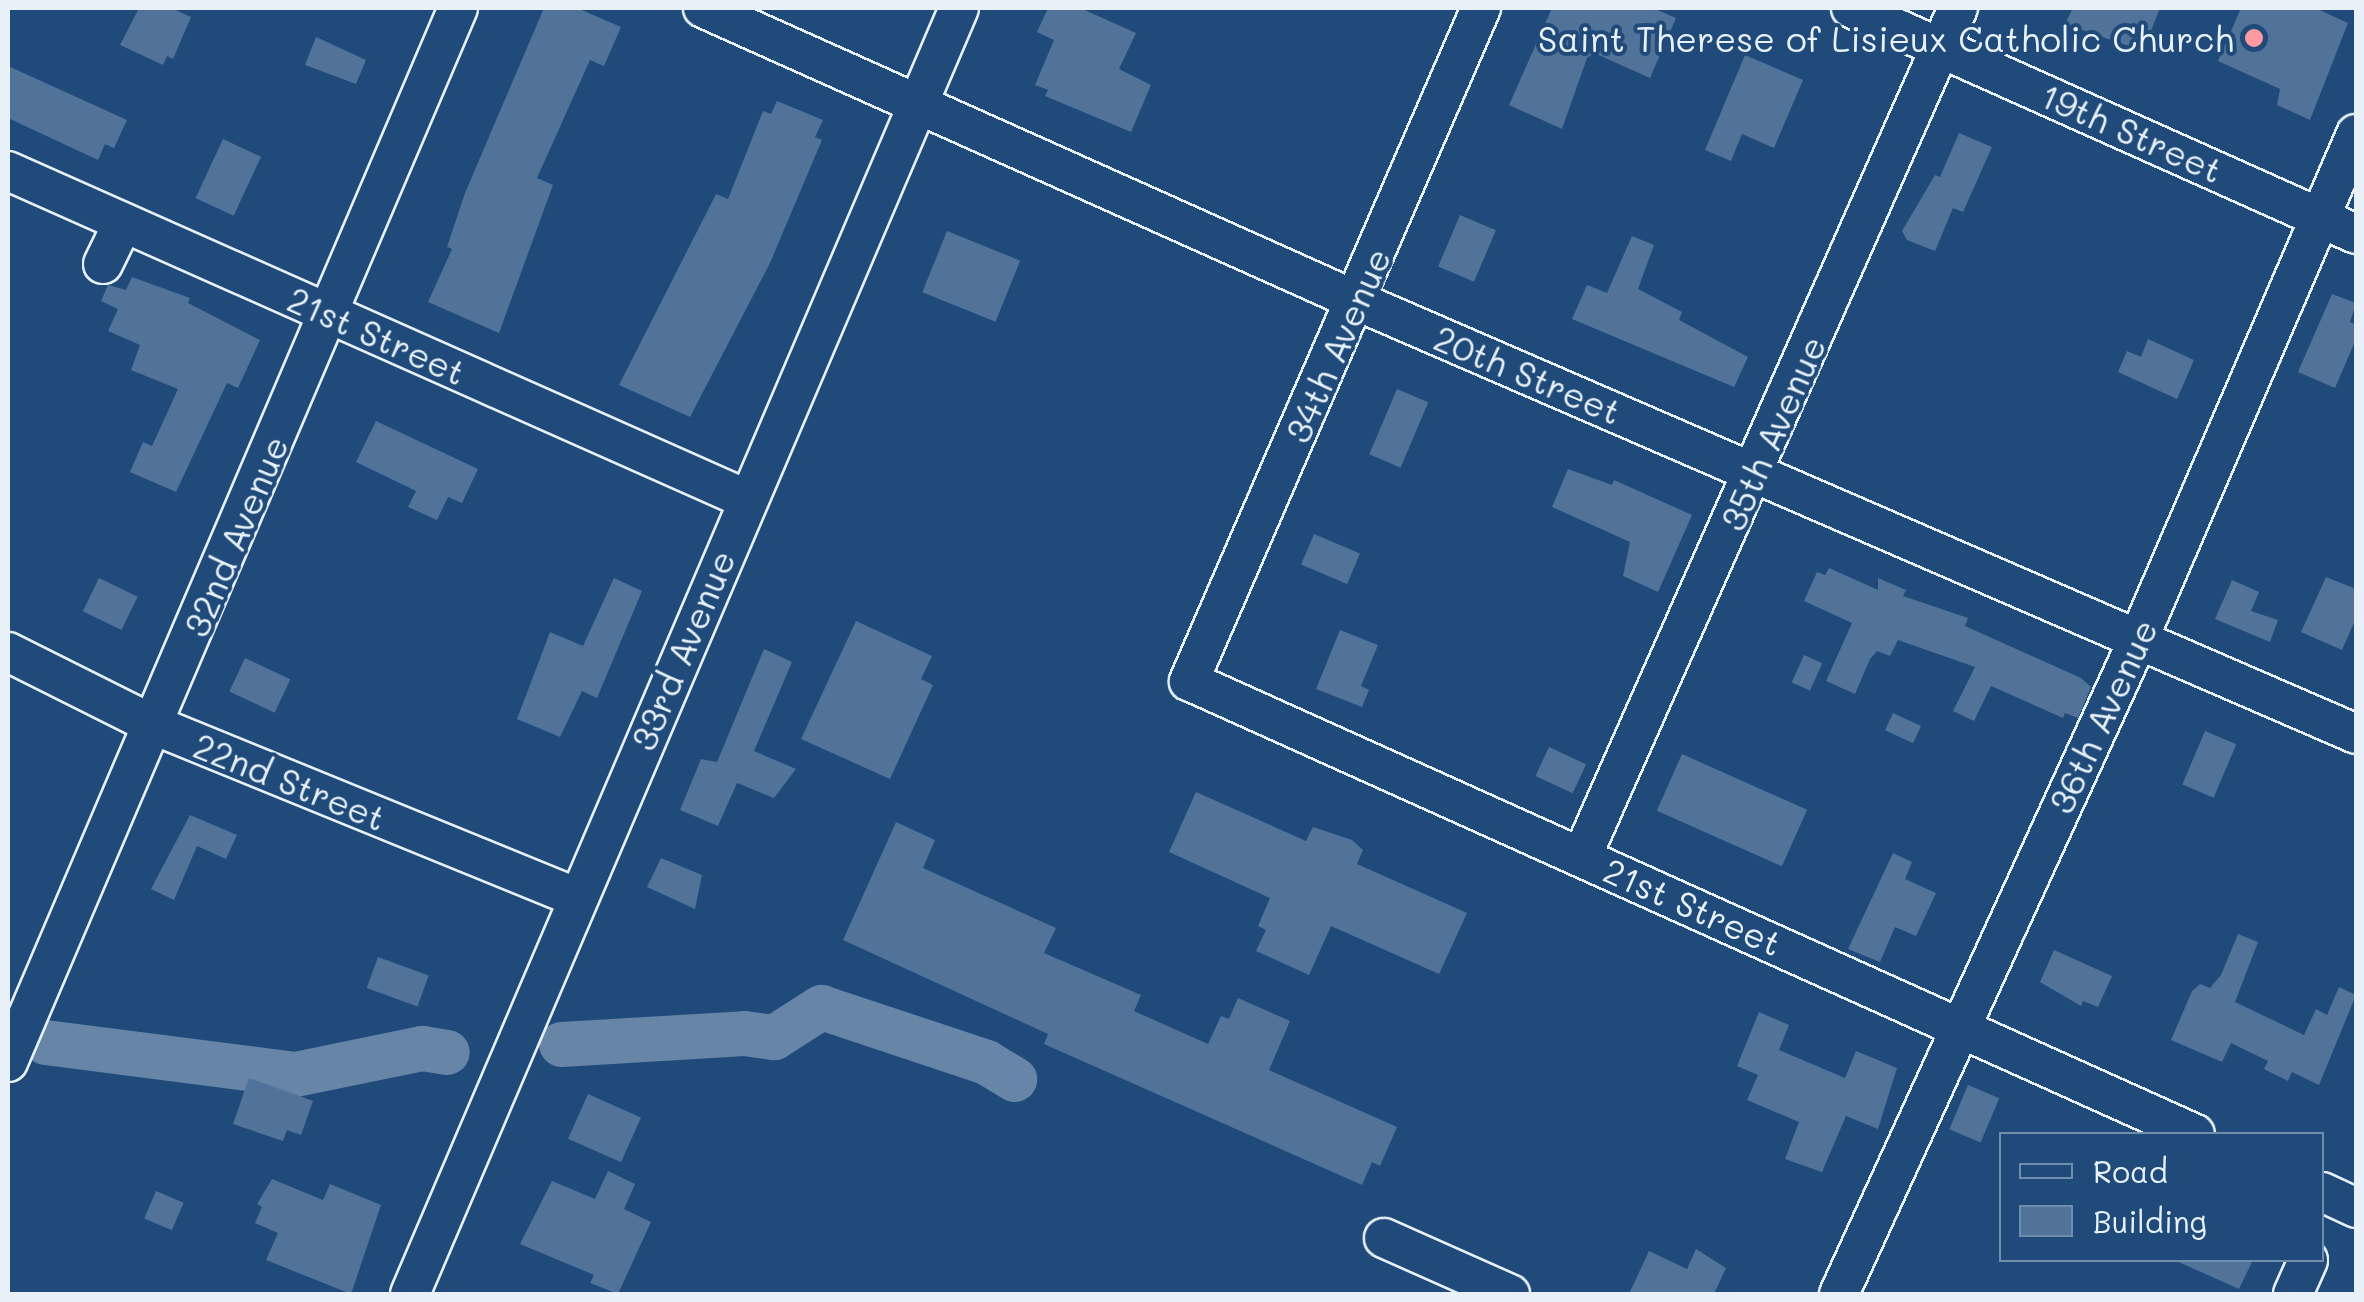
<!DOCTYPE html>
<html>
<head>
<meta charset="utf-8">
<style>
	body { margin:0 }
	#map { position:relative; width:2364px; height:1302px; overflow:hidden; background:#1f4a7a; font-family:Mali,sans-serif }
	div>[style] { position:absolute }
	.river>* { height:45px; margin:-22.5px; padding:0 22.5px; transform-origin:22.5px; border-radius:22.5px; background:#6685a7 }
	.building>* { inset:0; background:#517399; transform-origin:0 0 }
	.roads { filter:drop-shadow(2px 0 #e8f1f8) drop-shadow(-2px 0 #e8f1f8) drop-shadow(0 2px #e8f1f8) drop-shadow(0 -2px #e8f1f8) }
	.minor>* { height:38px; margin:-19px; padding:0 19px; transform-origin:19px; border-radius:19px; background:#1f4a7a }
	.dots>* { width:28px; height:28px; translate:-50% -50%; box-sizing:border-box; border:5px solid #1f4a7a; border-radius:50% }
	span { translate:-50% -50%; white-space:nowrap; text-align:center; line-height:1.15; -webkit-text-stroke:8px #1f4a7a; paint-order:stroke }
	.poi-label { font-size:35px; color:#e8f1f8 }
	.right { translate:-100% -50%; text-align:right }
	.street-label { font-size:35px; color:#e8f1f8 }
	.frame { position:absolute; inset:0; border:10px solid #e8f1f8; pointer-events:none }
	.legend { position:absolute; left:1999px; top:1132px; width:325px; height:130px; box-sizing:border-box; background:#1f4a7a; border:2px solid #6f8dac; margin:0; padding:12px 18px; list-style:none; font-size:30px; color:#e8f1f8 }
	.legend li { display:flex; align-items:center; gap:20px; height:50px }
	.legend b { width:50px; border:2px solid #6f8dac }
</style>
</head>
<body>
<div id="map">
	<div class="river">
		<i style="left:45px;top:1042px;width:252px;rotate:7.3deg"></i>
		<i style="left:295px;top:1074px;width:130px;rotate:-11.6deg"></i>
		<i style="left:422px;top:1048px;width:25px;rotate:9deg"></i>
		<i style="left:561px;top:1044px;width:183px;rotate:-3.4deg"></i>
		<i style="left:744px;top:1033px;width:30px;rotate:8deg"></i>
		<i style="left:774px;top:1037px;width:56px;rotate:-32.6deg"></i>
		<i style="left:821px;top:1007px;width:174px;rotate:18.4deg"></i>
		<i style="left:986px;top:1062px;width:33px;rotate:31deg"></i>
	</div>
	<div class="building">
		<i style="clip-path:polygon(139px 8px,171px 8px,191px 17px,173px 59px,167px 56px,163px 65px,120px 45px)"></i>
		<i style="clip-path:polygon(544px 8px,577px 8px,621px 27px,604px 66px,590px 60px,537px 178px,553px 185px,499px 333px,428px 302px,452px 249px,447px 247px,465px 193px)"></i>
		<i style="clip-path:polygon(1048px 8px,1080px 8px,1136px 33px,1119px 69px,1151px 85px,1131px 132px,1045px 96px,1048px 90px,1035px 85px,1054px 40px,1037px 32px)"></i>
		<i style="clip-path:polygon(1552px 8px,1653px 8px,1676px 18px,1650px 78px,1594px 53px,1587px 58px,1562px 129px,1509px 105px)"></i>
		<i style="clip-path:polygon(2073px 8px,2160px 8px,2143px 51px,2065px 24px)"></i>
		<i style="clip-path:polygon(2241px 8px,2315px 8px,2348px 23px,2310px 120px,2277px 105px,2280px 89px,2218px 61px)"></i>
		<i style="clip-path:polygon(316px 37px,366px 60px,356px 84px,305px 65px)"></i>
		<i style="clip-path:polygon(1745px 55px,1803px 80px,1774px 148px,1742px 134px,1731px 161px,1705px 150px)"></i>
		<i style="clip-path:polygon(8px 66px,127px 120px,114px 148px,105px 144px,98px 160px,8px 118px)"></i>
		<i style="clip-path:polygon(777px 101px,823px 120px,815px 137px,822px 140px,770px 263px,690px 417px,619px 385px,716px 194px,728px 199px,763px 111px,771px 114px)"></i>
		<i style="clip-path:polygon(1959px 133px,1992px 147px,1963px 212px,1953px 208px,1935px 251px,1907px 240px,1902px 231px,1935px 175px,1940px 177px)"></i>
		<i style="left:223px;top:139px;width:42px;height:65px;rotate:25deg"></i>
		<i style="left:1460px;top:215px;width:39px;height:56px;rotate:23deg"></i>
		<i style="left:947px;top:231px;width:79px;height:66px;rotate:22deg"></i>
		<i style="clip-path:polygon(1632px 236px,1654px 245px,1638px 289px,1682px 312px,1679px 320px,1748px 357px,1734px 387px,1572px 319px,1587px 285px,1607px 293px)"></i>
		<i style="clip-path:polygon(132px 277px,190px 298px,188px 303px,260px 340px,238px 388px,227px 383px,176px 492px,130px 472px,143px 442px,152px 446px,178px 389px,131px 370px,140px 345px,108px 331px,118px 309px,101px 301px,108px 285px,126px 290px)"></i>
		<i style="clip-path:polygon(2332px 294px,2356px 303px,2350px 322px,2356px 325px,2356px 339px,2335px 388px,2298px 372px)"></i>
		<i style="clip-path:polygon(2148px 339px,2194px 360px,2177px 399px,2118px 372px,2127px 351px,2141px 357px)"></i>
		<i style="left:1397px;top:389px;width:34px;height:71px;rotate:23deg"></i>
		<i style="clip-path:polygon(376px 421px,478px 469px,462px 503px,448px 497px,437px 520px,408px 507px,416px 491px,356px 462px)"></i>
		<i style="clip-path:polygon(1568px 469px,1612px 485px,1614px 480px,1692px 515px,1658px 592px,1623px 576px,1630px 542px,1552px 507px)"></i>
		<i style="left:1314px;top:534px;width:50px;height:33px;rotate:23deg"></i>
		<i style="clip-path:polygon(1829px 568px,1878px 590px,1878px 578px,1906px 590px,1903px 596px,1968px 618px,1965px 626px,2081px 678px,2091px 687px,2078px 718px,2065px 713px,2063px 718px,1991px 686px,1974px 721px,1953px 711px,1975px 667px,1898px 640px,1890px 656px,1877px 651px,1870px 659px,1855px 694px,1826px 681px,1852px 623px,1804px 601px,1817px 572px,1825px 575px)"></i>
		<i style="clip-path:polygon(2326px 577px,2356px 589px,2356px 618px,2342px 650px,2301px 632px)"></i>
		<i style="left:99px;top:578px;width:43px;height:37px;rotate:26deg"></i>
		<i style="clip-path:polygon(614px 578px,642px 591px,597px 698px,582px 691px,560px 737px,517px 719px,550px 632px,583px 646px)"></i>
		<i style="clip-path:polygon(2232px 580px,2259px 592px,2251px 611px,2278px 620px,2270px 642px,2215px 619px)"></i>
		<i style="clip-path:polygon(856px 621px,932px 656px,921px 679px,933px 685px,890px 779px,801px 739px)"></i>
		<i style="clip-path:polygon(1340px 630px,1378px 645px,1361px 686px,1369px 690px,1362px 707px,1316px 689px)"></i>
		<i style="clip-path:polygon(764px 649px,792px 662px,754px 751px,796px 769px,774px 798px,737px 783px,718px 826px,680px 810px,701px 759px,717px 762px)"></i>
		<i style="left:1804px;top:655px;width:20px;height:30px;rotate:24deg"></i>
		<i style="left:245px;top:658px;width:50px;height:37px;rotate:25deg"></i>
		<i style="left:1893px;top:713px;width:31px;height:19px;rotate:25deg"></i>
		<i style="left:2205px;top:731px;width:34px;height:58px;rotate:23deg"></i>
		<i style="left:1549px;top:747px;width:41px;height:32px;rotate:25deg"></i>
		<i style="left:1682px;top:754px;width:137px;height:62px;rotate:24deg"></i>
		<i style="clip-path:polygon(1196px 792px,1306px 841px,1313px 827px,1352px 840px,1363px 850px,1357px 864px,1467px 913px,1439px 974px,1331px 926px,1309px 975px,1256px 951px,1266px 930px,1258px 926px,1270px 898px,1169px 852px)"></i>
		<i style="clip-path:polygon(190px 815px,237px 835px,226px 859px,197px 846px,174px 900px,151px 889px)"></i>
		<i style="clip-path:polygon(896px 822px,935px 840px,923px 868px,1056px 928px,1044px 953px,1141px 995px,1134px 1011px,1208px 1044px,1221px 1016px,1229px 1019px,1238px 998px,1290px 1021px,1269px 1070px,1397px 1127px,1380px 1166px,1372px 1162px,1362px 1185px,1044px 1044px,1048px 1034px,843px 940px)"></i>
		<i style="clip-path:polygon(1893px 853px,1912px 862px,1905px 879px,1936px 893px,1916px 936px,1895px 927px,1880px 962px,1848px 949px)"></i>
		<i style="clip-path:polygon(661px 858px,702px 875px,695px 909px,647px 887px)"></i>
		<i style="clip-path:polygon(2238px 934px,2258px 942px,2235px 1002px,2304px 1035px,2316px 1009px,2327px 1015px,2339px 987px,2356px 995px,2319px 1085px,2292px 1072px,2288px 1081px,2264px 1069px,2268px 1061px,2231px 1043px,2222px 1062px,2171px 1040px,2192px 991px,2200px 984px,2210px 988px,2221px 975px)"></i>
		<i style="clip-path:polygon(2054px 950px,2112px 976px,2098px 1007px,2083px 1001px,2081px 1006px,2040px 982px)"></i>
		<i style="left:378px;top:957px;width:54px;height:33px;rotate:20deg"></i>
		<i style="clip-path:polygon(1759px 1012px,1789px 1025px,1779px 1050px,1845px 1078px,1856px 1051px,1897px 1068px,1878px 1129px,1846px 1116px,1822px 1172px,1785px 1159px,1799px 1122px,1747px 1100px,1758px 1075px,1737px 1066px)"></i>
		<i style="clip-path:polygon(249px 1078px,313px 1101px,301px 1135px,287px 1130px,283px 1141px,233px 1124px)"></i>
		<i style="left:1968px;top:1085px;width:34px;height:48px;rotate:23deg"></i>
		<i style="left:588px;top:1094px;width:58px;height:49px;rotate:24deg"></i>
		<i style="clip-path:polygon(608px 1171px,635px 1184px,624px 1209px,651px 1222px,618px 1294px,590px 1283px,594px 1275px,520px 1244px,552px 1181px,595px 1199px)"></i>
		<i style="clip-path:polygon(272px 1179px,323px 1200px,330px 1184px,381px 1205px,351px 1294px,266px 1260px,278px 1233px,255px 1223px,262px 1207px,257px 1204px)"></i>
		<i style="left:156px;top:1191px;width:30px;height:30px;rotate:23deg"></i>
		<i style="clip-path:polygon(1696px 1249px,1726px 1268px,1714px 1294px,1629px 1294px,1649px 1251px,1687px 1269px)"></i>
		<i style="clip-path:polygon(2174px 1260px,2253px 1260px,2239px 1289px)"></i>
	</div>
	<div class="roads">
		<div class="minor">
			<i style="left:703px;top:8px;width:717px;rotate:24.13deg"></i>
			<i style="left:1357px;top:301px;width:1089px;rotate:23.43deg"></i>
			<i style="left:1481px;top:8px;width:734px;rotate:113.45deg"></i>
			<i style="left:1189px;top:681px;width:1103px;rotate:24.24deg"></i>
			<i style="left:1851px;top:8px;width:553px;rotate:24.11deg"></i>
			<i style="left:8px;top:171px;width:808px;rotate:23.96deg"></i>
			<i style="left:103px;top:264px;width:46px;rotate:-64deg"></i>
			<i style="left:8px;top:652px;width:163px;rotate:26.6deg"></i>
			<i style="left:154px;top:725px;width:458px;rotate:22.2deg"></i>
			<i style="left:1582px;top:856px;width:928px;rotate:-66.09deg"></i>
			<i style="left:8px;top:1062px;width:1146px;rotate:-66.88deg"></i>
			<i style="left:2322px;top:1192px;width:38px;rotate:25deg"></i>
			<i style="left:1384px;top:1238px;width:138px;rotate:24deg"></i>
			<i style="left:410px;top:1294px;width:1398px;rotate:-66.88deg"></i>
			<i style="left:1839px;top:1294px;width:719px;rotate:-65.43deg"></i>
			<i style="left:2138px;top:640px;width:551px;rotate:-66.69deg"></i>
			<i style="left:2293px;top:1294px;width:37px;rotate:-66deg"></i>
		</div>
	</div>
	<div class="dots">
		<i style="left:2254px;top:38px;background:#ff9aa2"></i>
	</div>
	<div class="poi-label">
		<span class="right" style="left:2234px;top:38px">Saint Therese of Lisieux Catholic Church</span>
	</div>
	<div class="street-label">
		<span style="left:2132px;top:132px;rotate:24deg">19th Street</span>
		<span style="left:377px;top:335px;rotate:24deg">21st Street</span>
		<span style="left:1337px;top:345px;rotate:-66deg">34th Avenue</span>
		<span style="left:1528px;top:374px;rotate:23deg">20th Street</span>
		<span style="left:1772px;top:433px;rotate:-66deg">35th Avenue</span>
		<span style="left:235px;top:536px;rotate:-67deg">32nd Avenue</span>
		<span style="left:682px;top:650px;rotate:-67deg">33rd Avenue</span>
		<span style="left:2102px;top:716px;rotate:-65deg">36th Avenue</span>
		<span style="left:290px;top:781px;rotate:22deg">22nd Street</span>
		<span style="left:1693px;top:906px;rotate:24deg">21st Street</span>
	</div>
	<div class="frame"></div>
	<ul class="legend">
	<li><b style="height:12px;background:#1f4a7a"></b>Road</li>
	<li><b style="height:28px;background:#517399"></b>Building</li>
	</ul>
</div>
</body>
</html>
